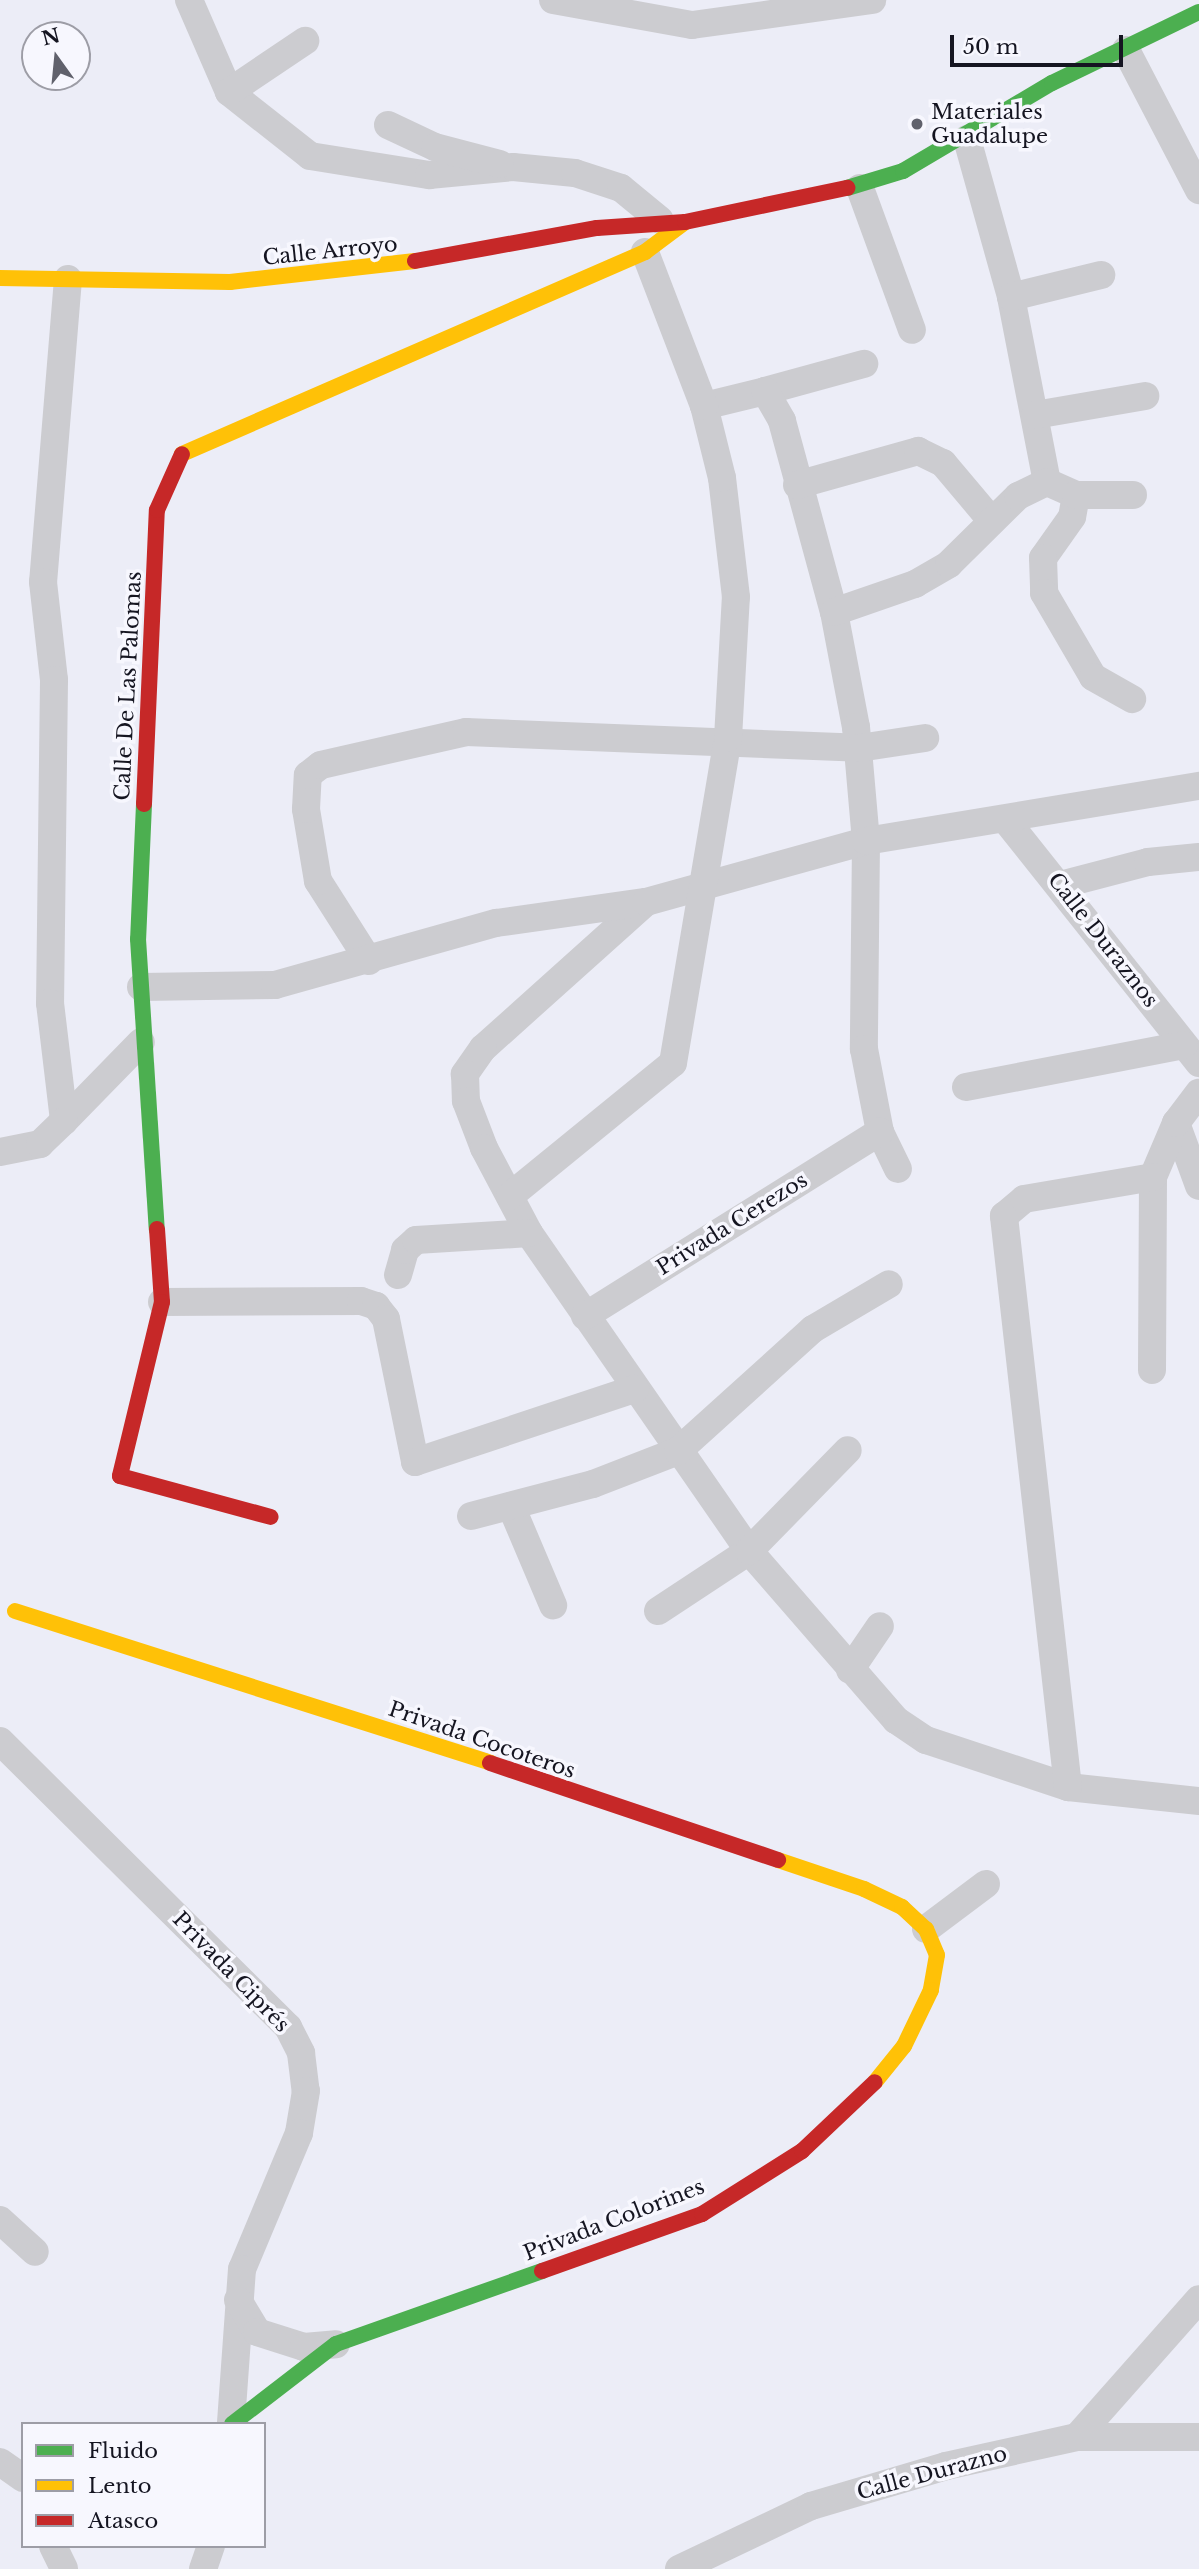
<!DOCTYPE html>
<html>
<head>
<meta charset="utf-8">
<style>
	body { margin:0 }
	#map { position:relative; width:1199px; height:2569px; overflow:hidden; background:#ecedf7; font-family:"Libre Baskerville",serif }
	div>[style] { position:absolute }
	.street>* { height:28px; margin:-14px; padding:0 14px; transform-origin:14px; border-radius:14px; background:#ccccd0 }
	.fast>* { height:16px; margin:-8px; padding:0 8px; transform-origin:8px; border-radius:8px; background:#4caf50 }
	.slow>* { height:16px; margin:-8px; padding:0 8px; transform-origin:8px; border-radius:8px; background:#ffc107 }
	.jam>* { height:16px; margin:-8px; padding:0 8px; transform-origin:8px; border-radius:8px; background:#c62828 }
	.dots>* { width:19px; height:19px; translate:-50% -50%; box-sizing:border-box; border:4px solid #f7f7fe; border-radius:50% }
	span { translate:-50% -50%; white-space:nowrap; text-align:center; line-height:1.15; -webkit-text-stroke:7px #f7f7fe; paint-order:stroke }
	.poi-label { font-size:21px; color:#151521 }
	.left { translate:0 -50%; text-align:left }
	.street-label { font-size:21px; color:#151521 }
	.legend { position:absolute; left:21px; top:2422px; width:245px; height:126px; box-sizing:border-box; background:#f7f7fe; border:2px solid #9d9da6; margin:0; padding:9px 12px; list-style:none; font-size:21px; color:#151521 }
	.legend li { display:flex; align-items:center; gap:14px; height:35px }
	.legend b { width:35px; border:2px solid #9d9da6 }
	.north { position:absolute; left:21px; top:21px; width:70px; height:70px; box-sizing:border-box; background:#f7f7fe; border:2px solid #9d9da6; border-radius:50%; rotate:345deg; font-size:19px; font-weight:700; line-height:28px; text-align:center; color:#151521 }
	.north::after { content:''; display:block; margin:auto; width:24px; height:32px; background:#60616c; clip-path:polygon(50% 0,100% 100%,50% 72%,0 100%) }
	.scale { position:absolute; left:950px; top:35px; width:173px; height:32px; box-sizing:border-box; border:4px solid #151521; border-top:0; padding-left:9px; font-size:21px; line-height:24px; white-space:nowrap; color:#151521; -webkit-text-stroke:5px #f7f7fe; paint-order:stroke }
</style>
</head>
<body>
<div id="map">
	<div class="street">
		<i style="left:189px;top:0;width:100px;rotate:66.5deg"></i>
		<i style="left:229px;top:92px;width:103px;rotate:38.3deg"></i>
		<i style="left:310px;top:156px;width:121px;rotate:9.1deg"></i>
		<i style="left:429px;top:175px;width:84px;rotate:-5.4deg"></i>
		<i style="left:513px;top:167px;width:62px;rotate:5.5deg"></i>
		<i style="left:575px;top:173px;width:48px;rotate:18.1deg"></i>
		<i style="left:621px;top:188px;width:50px;rotate:39.4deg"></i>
		<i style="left:553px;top:0;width:141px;rotate:10.2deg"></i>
		<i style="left:692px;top:25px;width:182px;rotate:-7.9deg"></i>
		<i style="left:1126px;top:50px;width:158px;rotate:62.5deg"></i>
		<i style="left:229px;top:92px;width:92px;rotate:-33.9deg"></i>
		<i style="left:388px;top:125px;width:52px;rotate:25.1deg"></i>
		<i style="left:435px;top:147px;width:67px;rotate:14.7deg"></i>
		<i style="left:967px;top:139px;width:164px;rotate:74.4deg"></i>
		<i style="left:1011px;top:297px;width:188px;rotate:79deg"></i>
		<i style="left:860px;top:188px;width:151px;rotate:69.9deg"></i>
		<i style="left:68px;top:279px;width:304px;rotate:94.7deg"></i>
		<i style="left:43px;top:582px;width:99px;rotate:83.6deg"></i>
		<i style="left:54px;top:680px;width:323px;rotate:90.7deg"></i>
		<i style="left:50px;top:1003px;width:119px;rotate:83.2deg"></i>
		<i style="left:64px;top:1121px;width:110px;rotate:-45.7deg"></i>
		<i style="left:1011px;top:297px;width:93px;rotate:-13.7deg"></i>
		<i style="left:765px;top:391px;width:103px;rotate:-15.3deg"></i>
		<i style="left:704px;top:406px;width:63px;rotate:-13.8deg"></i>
		<i style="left:765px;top:391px;width:34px;rotate:60deg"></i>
		<i style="left:782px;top:421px;width:198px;rotate:74.8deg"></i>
		<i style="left:834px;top:612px;width:117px;rotate:79.2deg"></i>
		<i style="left:856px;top:727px;width:114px;rotate:85deg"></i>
		<i style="left:866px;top:841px;width:208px;rotate:90.6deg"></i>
		<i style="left:864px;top:1049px;width:85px;rotate:79.1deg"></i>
		<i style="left:880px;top:1132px;width:41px;rotate:64.1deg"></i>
		<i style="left:1035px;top:415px;width:112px;rotate:-9.8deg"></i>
		<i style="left:797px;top:485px;width:126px;rotate:-15.7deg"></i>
		<i style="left:918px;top:451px;width:28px;rotate:26deg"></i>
		<i style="left:943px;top:463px;width:75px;rotate:49.9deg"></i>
		<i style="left:1076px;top:495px;width:22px;rotate:100deg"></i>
		<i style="left:1072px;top:517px;width:50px;rotate:125.3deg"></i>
		<i style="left:1043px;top:558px;width:35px;rotate:88deg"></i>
		<i style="left:1044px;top:593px;width:97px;rotate:59.7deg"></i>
		<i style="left:1093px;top:677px;width:45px;rotate:29.4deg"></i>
		<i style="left:834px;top:612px;width:86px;rotate:-19.1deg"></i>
		<i style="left:915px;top:584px;width:39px;rotate:-30deg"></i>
		<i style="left:949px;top:564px;width:97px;rotate:-44.6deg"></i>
		<i style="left:1018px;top:496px;width:32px;rotate:-26deg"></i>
		<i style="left:1047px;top:482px;width:32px;rotate:24deg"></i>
		<i style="left:1076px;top:495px;width:57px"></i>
		<i style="left:1005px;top:819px;width:312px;rotate:51.5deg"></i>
		<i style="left:1060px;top:885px;width:91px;rotate:-14.6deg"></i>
		<i style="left:1148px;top:862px;width:51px;rotate:-5.6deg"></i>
		<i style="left:646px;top:902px;width:219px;rotate:138.1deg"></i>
		<i style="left:483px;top:1048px;width:32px;rotate:125deg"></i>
		<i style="left:465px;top:1074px;width:27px;rotate:88deg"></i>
		<i style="left:466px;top:1101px;width:50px;rotate:69deg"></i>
		<i style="left:484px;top:1148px;width:96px;rotate:62.1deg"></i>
		<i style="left:529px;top:1233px;width:387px;rotate:55.3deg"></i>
		<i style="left:749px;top:1551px;width:224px;rotate:49deg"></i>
		<i style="left:896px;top:1720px;width:36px;rotate:34deg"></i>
		<i style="left:926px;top:1740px;width:150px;rotate:18.3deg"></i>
		<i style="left:1068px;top:1787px;width:132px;rotate:6.1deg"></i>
		<i style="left:369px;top:961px;width:95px;rotate:-122.5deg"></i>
		<i style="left:318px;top:881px;width:73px;rotate:-99.5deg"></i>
		<i style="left:306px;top:809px;width:34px;rotate:-87deg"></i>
		<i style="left:308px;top:775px;width:16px;rotate:-38deg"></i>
		<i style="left:321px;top:765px;width:149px;rotate:-12.8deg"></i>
		<i style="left:466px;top:732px;width:393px;rotate:2.3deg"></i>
		<i style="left:859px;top:748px;width:67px;rotate:-8.6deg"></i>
		<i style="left:141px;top:987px;width:134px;rotate:-0.9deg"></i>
		<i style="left:275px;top:985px;width:230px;rotate:-15.7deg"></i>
		<i style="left:496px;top:923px;width:151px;rotate:-8deg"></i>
		<i style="left:646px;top:902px;width:228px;rotate:-15.5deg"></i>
		<i style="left:866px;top:841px;width:338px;rotate:-9.4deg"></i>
		<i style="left:966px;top:1087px;width:222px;rotate:-10.9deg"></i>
		<i style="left:1176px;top:1123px;width:67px;rotate:69.9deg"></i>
		<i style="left:0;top:1152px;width:41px;rotate:-11.3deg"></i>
		<i style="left:40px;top:1144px;width:33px;rotate:-44deg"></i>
		<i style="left:510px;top:1196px;width:210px;rotate:-39.2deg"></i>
		<i style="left:673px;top:1063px;width:330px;rotate:-80.4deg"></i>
		<i style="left:728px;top:738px;width:141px;rotate:-86.8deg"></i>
		<i style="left:736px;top:597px;width:120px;rotate:-96.7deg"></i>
		<i style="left:722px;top:478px;width:74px;rotate:-104deg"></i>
		<i style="left:704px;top:406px;width:165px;rotate:-111deg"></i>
		<i style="left:398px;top:1275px;width:26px;rotate:-74deg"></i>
		<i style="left:405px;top:1250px;width:15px;rotate:-42deg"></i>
		<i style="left:416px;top:1240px;width:113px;rotate:-3.5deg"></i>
		<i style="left:162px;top:1302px;width:199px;rotate:-0.3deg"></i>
		<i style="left:361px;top:1301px;width:16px;rotate:18deg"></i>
		<i style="left:376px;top:1306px;width:16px;rotate:52deg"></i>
		<i style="left:386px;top:1319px;width:146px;rotate:78.5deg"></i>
		<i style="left:415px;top:1462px;width:232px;rotate:-18.4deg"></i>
		<i style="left:585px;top:1316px;width:348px;rotate:-32deg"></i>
		<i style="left:1152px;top:1370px;width:193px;rotate:-89.7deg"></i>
		<i style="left:1153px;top:1177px;width:59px;rotate:-66.9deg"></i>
		<i style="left:1176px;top:1123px;width:38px;rotate:-53deg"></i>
		<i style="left:511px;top:1506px;width:108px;rotate:67deg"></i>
		<i style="left:471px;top:1516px;width:126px;rotate:-14.7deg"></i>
		<i style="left:593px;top:1484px;width:91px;rotate:-21.2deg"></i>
		<i style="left:678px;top:1451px;width:182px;rotate:-42.1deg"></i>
		<i style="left:813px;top:1329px;width:88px;rotate:-30.6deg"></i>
		<i style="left:658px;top:1611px;width:109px;rotate:-33.4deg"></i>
		<i style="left:749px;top:1551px;width:141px;rotate:-45.6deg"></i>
		<i style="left:850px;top:1670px;width:53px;rotate:-55.7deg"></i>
		<i style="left:0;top:1741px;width:406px;rotate:44.8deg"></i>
		<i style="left:288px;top:2027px;width:29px;rotate:63deg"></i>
		<i style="left:301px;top:2053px;width:38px;rotate:83deg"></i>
		<i style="left:306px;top:2091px;width:43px;rotate:99.5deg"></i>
		<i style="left:299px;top:2133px;width:147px;rotate:112.7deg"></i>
		<i style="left:242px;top:2269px;width:155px;rotate:94.1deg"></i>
		<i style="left:1068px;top:1787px;width:575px;rotate:-96.4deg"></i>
		<i style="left:1004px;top:1216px;width:26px;rotate:-40deg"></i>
		<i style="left:1024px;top:1199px;width:131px;rotate:-9.7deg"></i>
		<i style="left:926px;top:1929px;width:75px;rotate:-36.9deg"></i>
		<i style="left:0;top:2220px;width:47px;rotate:42.4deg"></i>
		<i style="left:238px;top:2300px;width:37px;rotate:59deg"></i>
		<i style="left:257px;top:2332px;width:49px;rotate:17.7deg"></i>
		<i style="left:304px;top:2347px;width:32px;rotate:-5deg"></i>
		<i style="left:1077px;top:2437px;width:184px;rotate:-48.5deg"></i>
		<i style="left:0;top:2462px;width:28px;rotate:35deg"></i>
		<i style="left:53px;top:2546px;width:25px;rotate:64deg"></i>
		<i style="left:203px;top:2569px;width:24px;rotate:-71deg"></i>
		<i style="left:679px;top:2569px;width:146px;rotate:-25.5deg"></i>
		<i style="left:811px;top:2506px;width:141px;rotate:-16.5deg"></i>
		<i style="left:946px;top:2466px;width:134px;rotate:-12.5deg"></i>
		<i style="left:1077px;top:2437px;width:122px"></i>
	</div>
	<div class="fast">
		<i style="left:847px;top:188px;width:59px;rotate:-16.9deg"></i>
		<i style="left:903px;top:171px;width:173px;rotate:-30.6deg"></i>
		<i style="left:1052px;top:83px;width:163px;rotate:-25.8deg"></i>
		<i style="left:144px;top:804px;width:135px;rotate:92.5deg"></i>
		<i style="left:138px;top:939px;width:291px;rotate:86.3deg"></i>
		<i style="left:232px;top:2424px;width:131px;rotate:-37.6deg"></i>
		<i style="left:336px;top:2344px;width:219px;rotate:-19.5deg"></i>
	</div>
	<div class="slow">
		<i style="left:0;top:278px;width:230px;rotate:1deg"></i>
		<i style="left:230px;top:282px;width:186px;rotate:-6.5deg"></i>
		<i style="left:182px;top:454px;width:505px;rotate:-23.57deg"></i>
		<i style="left:645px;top:252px;width:50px;rotate:-36.9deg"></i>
		<i style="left:15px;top:1611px;width:499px;rotate:17.7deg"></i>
		<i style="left:778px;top:1860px;width:91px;rotate:18.6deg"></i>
		<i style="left:864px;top:1889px;width:42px;rotate:25.3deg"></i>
		<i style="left:902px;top:1907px;width:33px;rotate:43deg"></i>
		<i style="left:926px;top:1929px;width:28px;rotate:67deg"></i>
		<i style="left:937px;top:1955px;width:36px;rotate:100deg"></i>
		<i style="left:931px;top:1990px;width:62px;rotate:115.7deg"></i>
		<i style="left:904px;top:2046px;width:46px;rotate:128.9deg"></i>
	</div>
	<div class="jam">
		<i style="left:415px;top:261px;width:185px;rotate:-10.3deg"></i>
		<i style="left:597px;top:228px;width:88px;rotate:-3.9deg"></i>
		<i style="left:685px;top:222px;width:166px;rotate:-11.9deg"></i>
		<i style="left:144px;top:804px;width:294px;rotate:-87.5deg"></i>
		<i style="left:157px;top:510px;width:61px;rotate:-65.9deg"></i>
		<i style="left:157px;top:1229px;width:73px;rotate:86.1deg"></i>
		<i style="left:162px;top:1302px;width:179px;rotate:103.6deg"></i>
		<i style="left:120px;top:1476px;width:156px;rotate:15.2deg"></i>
		<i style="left:490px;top:1763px;width:304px;rotate:18.6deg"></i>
		<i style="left:542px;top:2271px;width:170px;rotate:-19.6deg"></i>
		<i style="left:702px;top:2214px;width:118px;rotate:-32.2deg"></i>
		<i style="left:802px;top:2151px;width:100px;rotate:-43.4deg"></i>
	</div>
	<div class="dots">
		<i style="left:917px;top:124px;background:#60616c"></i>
	</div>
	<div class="poi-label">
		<span class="left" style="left:931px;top:124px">Materiales<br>Guadalupe</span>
	</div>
	<div class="street-label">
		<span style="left:330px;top:251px;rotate:-6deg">Calle Arroyo</span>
		<span style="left:128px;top:686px;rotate:-87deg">Calle De Las Palomas</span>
		<span style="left:1103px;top:940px;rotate:52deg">Calle Duraznos</span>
		<span style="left:732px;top:1224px;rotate:-32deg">Privada Cerezos</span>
		<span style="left:482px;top:1740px;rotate:19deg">Privada Cocoteros</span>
		<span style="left:231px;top:1972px;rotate:46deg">Privada Ciprés</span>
		<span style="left:614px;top:2220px;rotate:-21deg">Privada Colorines</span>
		<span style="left:932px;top:2473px;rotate:-15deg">Calle Durazno</span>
	</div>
	<ul class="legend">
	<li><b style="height:9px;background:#4caf50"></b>Fluido</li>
	<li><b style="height:9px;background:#ffc107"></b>Lento</li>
	<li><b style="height:9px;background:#c62828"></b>Atasco</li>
	</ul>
	<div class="north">N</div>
	<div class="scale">50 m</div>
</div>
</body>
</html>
